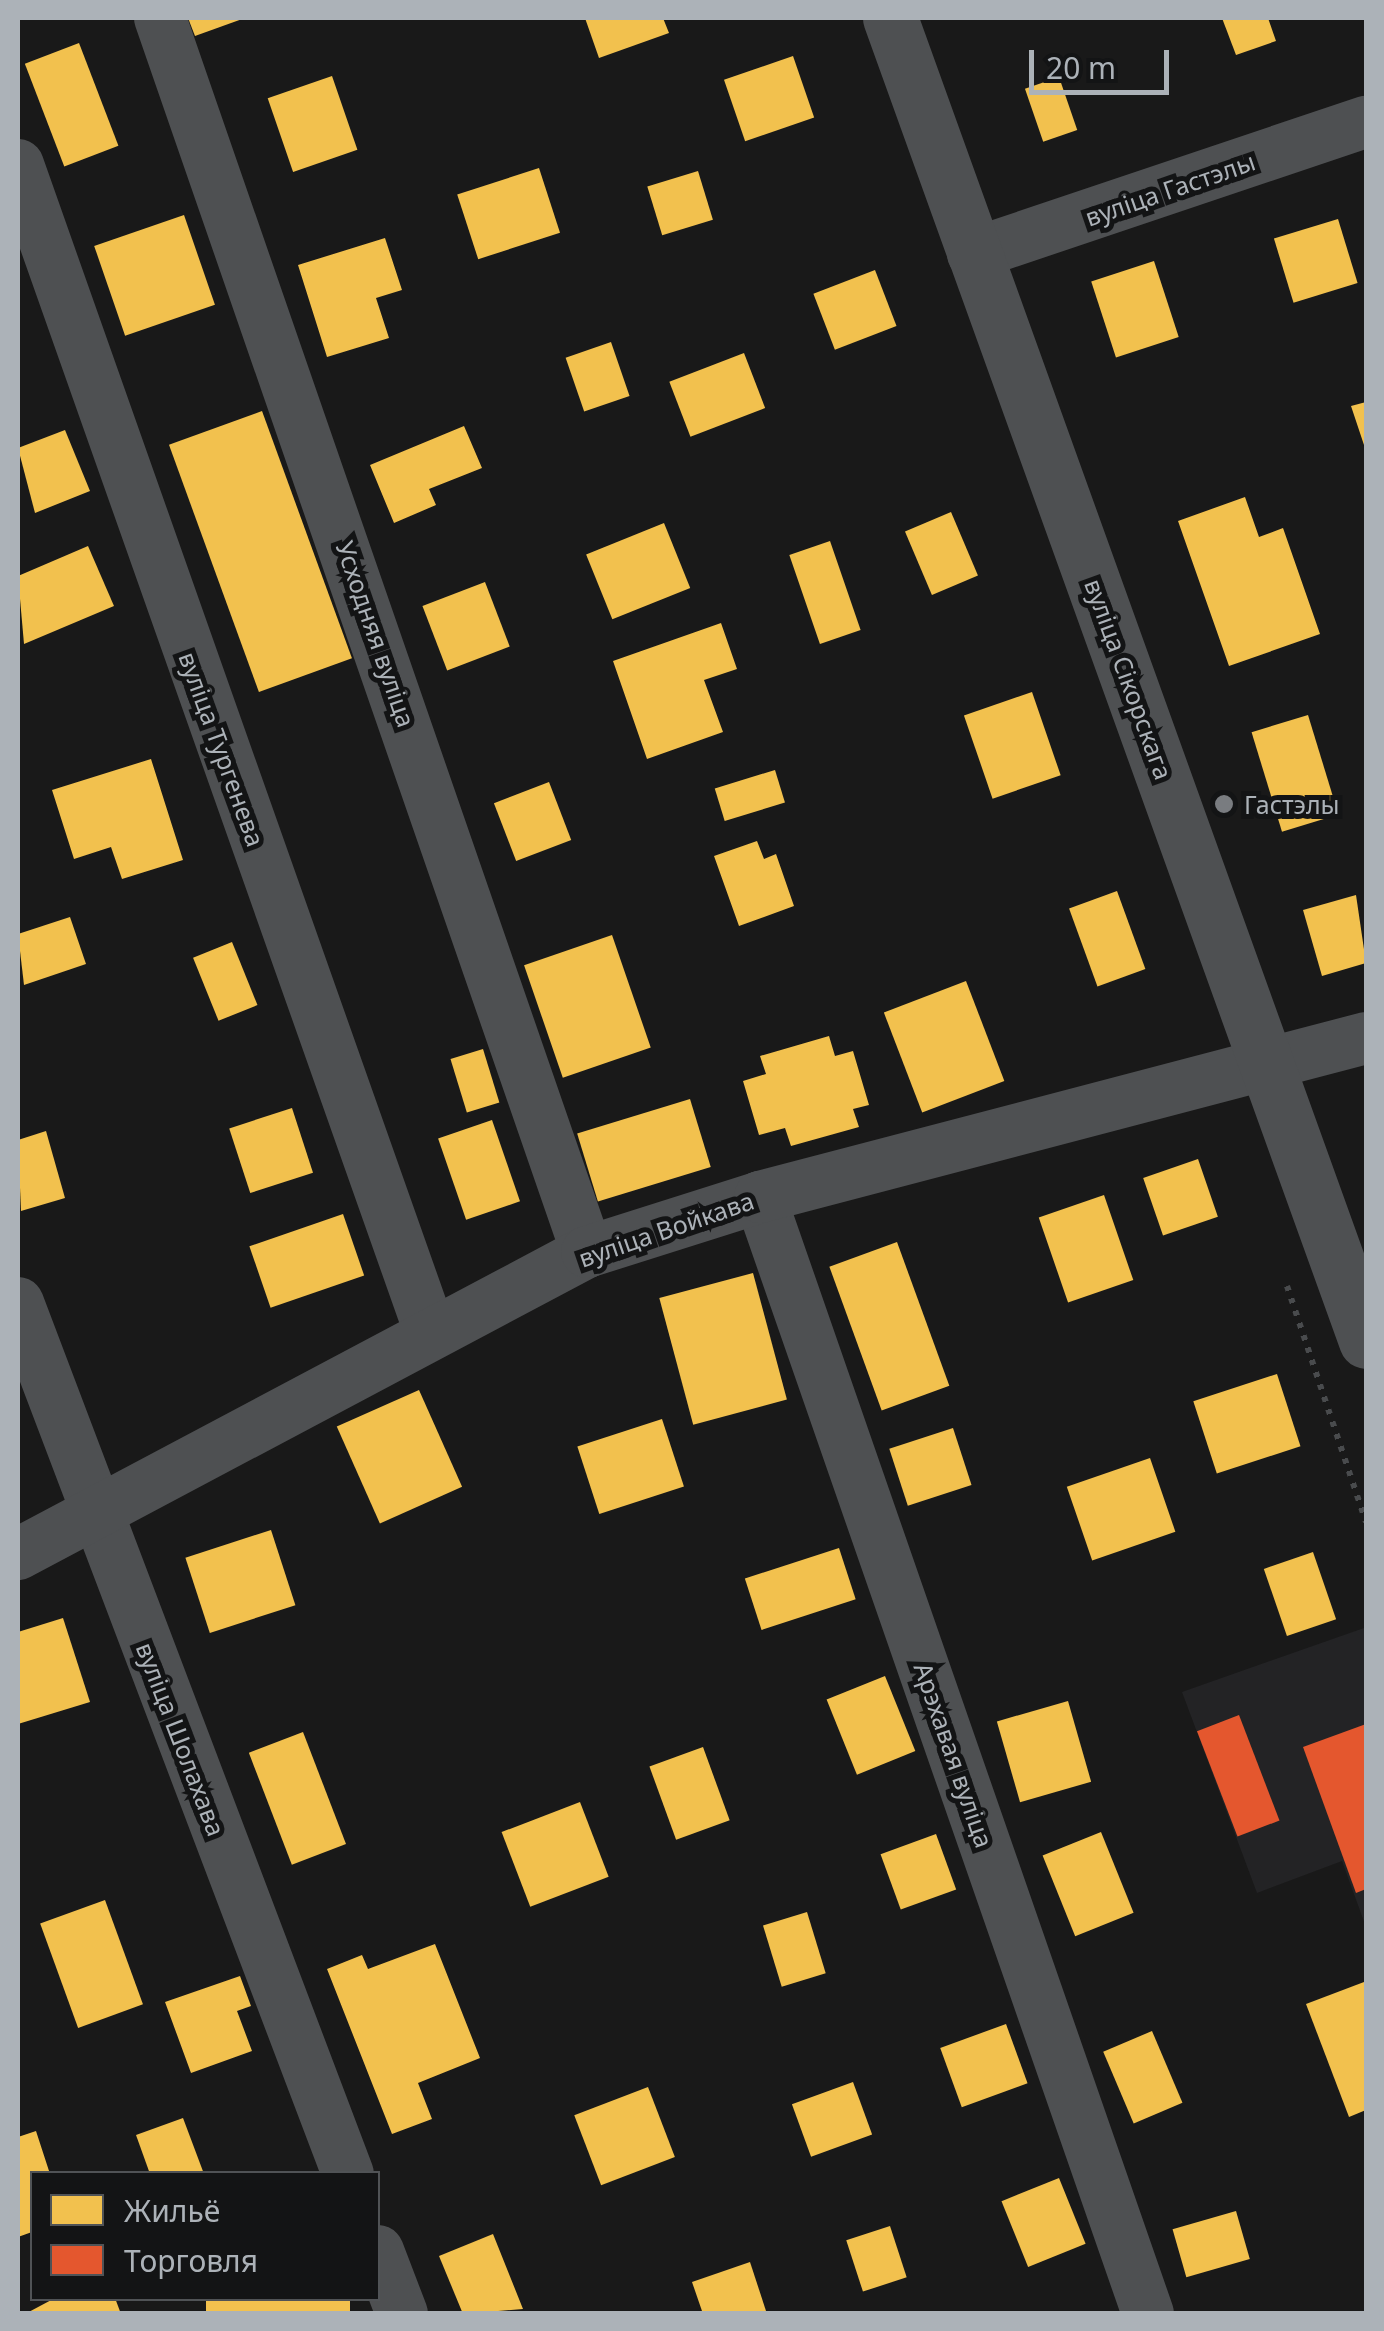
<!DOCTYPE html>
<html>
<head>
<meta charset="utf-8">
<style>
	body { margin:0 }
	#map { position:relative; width:1384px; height:2331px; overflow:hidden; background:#191919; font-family:"Noto Sans",sans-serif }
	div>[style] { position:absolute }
	.built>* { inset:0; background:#232325 }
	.homes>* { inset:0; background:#f2c14e; transform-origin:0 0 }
	.shops>* { inset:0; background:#e4572e; transform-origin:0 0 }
	.path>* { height:6px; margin-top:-3px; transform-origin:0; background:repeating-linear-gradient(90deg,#494b4d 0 5px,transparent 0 13px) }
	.minor>* { height:52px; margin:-26px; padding:0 26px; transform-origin:26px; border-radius:26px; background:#4e5052 }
	.tertiary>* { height:55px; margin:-27.5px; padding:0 27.5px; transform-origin:27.5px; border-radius:27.5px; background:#4e5052 }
	.dots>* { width:28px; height:28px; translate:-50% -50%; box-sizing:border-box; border:5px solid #131415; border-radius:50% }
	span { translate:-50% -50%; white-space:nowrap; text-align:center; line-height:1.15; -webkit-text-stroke:10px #131415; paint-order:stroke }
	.street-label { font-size:25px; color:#acb2b8 }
	.poi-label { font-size:25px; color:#acb2b8 }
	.left { translate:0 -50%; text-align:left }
	.frame { position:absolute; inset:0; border:20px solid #acb2b8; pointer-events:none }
	.legend { position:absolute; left:30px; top:2171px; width:350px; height:130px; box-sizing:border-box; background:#131415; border:2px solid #505356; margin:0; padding:12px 18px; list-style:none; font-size:30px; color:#acb2b8 }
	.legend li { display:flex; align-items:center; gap:20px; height:50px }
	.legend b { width:50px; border:2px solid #505356 }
	.scale { position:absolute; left:1029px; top:50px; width:140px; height:45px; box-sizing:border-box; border:5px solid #acb2b8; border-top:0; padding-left:12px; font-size:30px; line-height:35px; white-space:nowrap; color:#acb2b8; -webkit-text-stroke:8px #131415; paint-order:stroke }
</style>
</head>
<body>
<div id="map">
	<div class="built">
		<i style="clip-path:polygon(1364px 1628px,1366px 1635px,1366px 1927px,1342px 1861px,1257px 1893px,1182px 1692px)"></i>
	</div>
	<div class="homes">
		<i style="clip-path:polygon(188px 18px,245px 18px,195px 36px)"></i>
		<i style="clip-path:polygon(585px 18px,663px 18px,669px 33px,599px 58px)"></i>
		<i style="clip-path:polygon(1222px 18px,1268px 18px,1276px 41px,1236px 55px)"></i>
		<i style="left:79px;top:43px;width:110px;height:58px;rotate:69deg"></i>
		<i style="left:793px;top:56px;width:65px;height:73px;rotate:71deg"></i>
		<i style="left:332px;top:76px;width:78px;height:68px;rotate:71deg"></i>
		<i style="left:1059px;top:77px;width:56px;height:36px;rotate:71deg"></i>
		<i style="left:539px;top:168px;width:68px;height:86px;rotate:72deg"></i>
		<i style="left:698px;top:171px;width:51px;height:53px;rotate:73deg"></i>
		<i style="left:184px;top:215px;width:95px;height:95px;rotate:71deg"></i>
		<i style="left:1338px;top:219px;width:67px;height:67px;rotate:73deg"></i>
		<i style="clip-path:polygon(385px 238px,402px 290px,376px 298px,389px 338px,327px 357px,298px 265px)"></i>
		<i style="left:1154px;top:261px;width:80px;height:66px;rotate:72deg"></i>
		<i style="left:875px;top:270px;width:60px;height:66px;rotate:69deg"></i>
		<i style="left:611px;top:342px;width:57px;height:48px;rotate:71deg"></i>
		<i style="left:744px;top:353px;width:59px;height:80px;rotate:69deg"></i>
		<i style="clip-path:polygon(1366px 402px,1366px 451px,1351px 406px)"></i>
		<i style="left:262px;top:411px;width:263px;height:99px;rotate:70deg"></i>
		<i style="clip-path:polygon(464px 426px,482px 468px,429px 489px,436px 505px,394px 523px,370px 465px)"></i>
		<i style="clip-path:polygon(65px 430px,90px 491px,35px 513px,18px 448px)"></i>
		<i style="clip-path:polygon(1245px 497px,1259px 537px,1283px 528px,1320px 634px,1229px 666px,1178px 521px)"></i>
		<i style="left:951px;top:512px;width:69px;height:50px;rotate:67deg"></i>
		<i style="left:664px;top:523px;width:70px;height:84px;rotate:68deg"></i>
		<i style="left:830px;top:541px;width:94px;height:43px;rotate:71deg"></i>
		<i style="clip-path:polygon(88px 546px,114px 606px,24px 644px,18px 576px)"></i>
		<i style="left:485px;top:582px;width:69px;height:67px;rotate:69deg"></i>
		<i style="clip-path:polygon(721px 623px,737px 669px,704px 680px,723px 732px,647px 759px,613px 661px)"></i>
		<i style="left:1032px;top:692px;width:88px;height:72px;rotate:71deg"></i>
		<i style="left:1308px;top:715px;width:104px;height:59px;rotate:73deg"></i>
		<i style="clip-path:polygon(151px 759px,183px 860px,122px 879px,111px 847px,74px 859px,52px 790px)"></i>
		<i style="left:775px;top:770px;width:34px;height:63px;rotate:73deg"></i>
		<i style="left:549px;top:782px;width:62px;height:59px;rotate:69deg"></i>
		<i style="clip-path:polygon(757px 841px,764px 859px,776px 854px,794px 906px,739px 926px,714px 856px)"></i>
		<i style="left:1117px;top:891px;width:83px;height:51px;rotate:70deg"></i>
		<i style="clip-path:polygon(1356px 895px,1366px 963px,1322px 976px,1303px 910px)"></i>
		<i style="clip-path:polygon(70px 917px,86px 964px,24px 985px,18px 934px)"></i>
		<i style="left:612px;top:935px;width:119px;height:93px;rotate:71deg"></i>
		<i style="left:232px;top:942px;width:68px;height:42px;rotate:68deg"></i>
		<i style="left:966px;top:981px;width:107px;height:88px;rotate:69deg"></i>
		<i style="clip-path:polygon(829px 1036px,835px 1056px,853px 1051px,869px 1105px,853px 1109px,859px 1127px,791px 1146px,785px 1128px,759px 1135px,743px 1081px,766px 1074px,760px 1056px)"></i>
		<i style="left:483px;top:1049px;width:56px;height:34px;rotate:73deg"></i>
		<i style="left:690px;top:1099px;width:71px;height:118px;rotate:73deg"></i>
		<i style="left:292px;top:1108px;width:68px;height:66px;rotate:72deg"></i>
		<i style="left:492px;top:1120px;width:86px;height:57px;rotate:71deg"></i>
		<i style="clip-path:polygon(46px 1131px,65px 1198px,21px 1211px,18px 1140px)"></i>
		<i style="left:1198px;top:1159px;width:61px;height:58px;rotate:71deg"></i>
		<i style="left:1104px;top:1195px;width:90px;height:69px;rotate:71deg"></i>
		<i style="left:343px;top:1214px;width:65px;height:99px;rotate:71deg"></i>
		<i style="left:897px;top:1242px;width:153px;height:72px;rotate:70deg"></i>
		<i style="left:753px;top:1273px;width:131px;height:97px;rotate:75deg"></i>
		<i style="left:1277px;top:1374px;width:76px;height:88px;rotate:72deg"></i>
		<i style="left:419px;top:1390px;width:106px;height:90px;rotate:66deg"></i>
		<i style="left:662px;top:1419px;width:71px;height:89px;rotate:72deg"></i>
		<i style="left:953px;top:1428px;width:60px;height:67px;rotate:72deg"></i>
		<i style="left:1150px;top:1458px;width:78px;height:88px;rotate:71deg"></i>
		<i style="left:271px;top:1530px;width:79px;height:90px;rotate:72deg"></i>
		<i style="left:839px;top:1548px;width:54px;height:99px;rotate:72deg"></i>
		<i style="left:1313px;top:1552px;width:71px;height:52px;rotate:71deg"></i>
		<i style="clip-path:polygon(63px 1618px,90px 1702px,18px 1724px,18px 1632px)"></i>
		<i style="left:885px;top:1676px;width:81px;height:63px;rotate:68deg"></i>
		<i style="left:1068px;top:1701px;width:84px;height:74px;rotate:74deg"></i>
		<i style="left:303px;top:1732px;width:120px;height:58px;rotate:69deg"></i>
		<i style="left:703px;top:1747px;width:78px;height:57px;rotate:70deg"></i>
		<i style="left:580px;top:1802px;width:80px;height:84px;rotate:69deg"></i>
		<i style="left:1101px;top:1832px;width:87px;height:63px;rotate:68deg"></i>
		<i style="left:936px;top:1834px;width:59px;height:59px;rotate:70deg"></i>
		<i style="left:105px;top:1900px;width:111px;height:69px;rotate:70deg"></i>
		<i style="left:807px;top:1912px;width:64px;height:46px;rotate:73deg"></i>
		<i style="clip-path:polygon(435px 1944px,480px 2058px,418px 2083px,432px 2119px,392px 2134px,327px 1969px,362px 1955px,368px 1969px)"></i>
		<i style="clip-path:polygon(240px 1976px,251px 2006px,237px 2011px,252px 2051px,191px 2073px,165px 2002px)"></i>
		<i style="clip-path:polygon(1364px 1982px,1366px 2110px,1349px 2117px,1306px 2004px)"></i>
		<i style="left:1006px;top:2024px;width:63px;height:70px;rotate:70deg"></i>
		<i style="left:1152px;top:2031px;width:78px;height:53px;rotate:67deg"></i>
		<i style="left:853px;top:2082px;width:56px;height:65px;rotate:70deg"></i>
		<i style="left:648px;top:2087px;width:75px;height:79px;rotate:69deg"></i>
		<i style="clip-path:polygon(183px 2118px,204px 2174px,150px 2174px,136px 2135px)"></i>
		<i style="clip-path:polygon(36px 2131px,50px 2174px,32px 2174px,32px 2232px,18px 2237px,18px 2137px)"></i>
		<i style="left:1059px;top:2178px;width:71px;height:62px;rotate:68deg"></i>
		<i style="left:1236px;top:2211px;width:50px;height:66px;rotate:74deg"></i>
		<i style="left:890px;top:2226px;width:54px;height:46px;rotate:72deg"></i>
		<i style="clip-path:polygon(493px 2234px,523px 2309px,463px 2314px,439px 2256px)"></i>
		<i style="clip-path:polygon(750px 2262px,767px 2314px,703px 2314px,692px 2282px)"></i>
		<i style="clip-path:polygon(55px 2298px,115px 2298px,121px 2314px,25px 2314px)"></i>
		<i style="left:206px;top:2298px;width:144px;height:17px"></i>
	</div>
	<div class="shops">
		<i style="left:1239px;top:1715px;width:113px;height:45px;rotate:69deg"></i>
		<i style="clip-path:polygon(1366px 1724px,1366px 1889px,1356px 1893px,1303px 1747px)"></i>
	</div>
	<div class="path">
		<i style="left:1287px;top:1286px;width:249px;rotate:71.5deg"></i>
	</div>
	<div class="minor">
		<i style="left:160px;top:18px;width:1306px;rotate:70.91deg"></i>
		<i style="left:18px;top:165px;width:1238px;rotate:70.55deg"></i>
		<i style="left:973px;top:254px;width:415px;rotate:-18.6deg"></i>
		<i style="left:760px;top:1197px;width:1182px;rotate:70.84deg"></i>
		<i style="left:18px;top:1303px;width:931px;rotate:69.25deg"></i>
		<i style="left:18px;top:1554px;width:644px;rotate:-27.96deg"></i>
		<i style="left:587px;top:1252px;width:182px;rotate:-17.6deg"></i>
		<i style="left:760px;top:1197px;width:627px;rotate:-14.7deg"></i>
		<i style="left:378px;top:2251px;width:67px;rotate:69.1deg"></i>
	</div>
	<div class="tertiary">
		<i style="left:890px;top:18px;width:1406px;rotate:70.21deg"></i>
	</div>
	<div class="dots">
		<i style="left:1224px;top:804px;background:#797c80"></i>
	</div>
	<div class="street-label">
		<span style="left:1170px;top:189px;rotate:-19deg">вуліца Гастэлы</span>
		<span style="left:376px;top:634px;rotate:71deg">Усходняя вуліца</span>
		<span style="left:1129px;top:679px;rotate:70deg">вуліца Сікорскага</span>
		<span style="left:222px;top:749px;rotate:70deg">вуліца Тургенева</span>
		<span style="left:666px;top:1229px;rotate:-19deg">вуліца Войкава</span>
		<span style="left:181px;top:1739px;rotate:69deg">вуліца Шолахава</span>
		<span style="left:954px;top:1755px;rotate:71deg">Арэхавая вуліца</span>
	</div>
	<div class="poi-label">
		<span class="left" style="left:1244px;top:804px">Гастэлы</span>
	</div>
	<div class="frame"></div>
	<ul class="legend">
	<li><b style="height:28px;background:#f2c14e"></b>Жильё</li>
	<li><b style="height:28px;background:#e4572e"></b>Торговля</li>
	</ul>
	<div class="scale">20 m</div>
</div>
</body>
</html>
